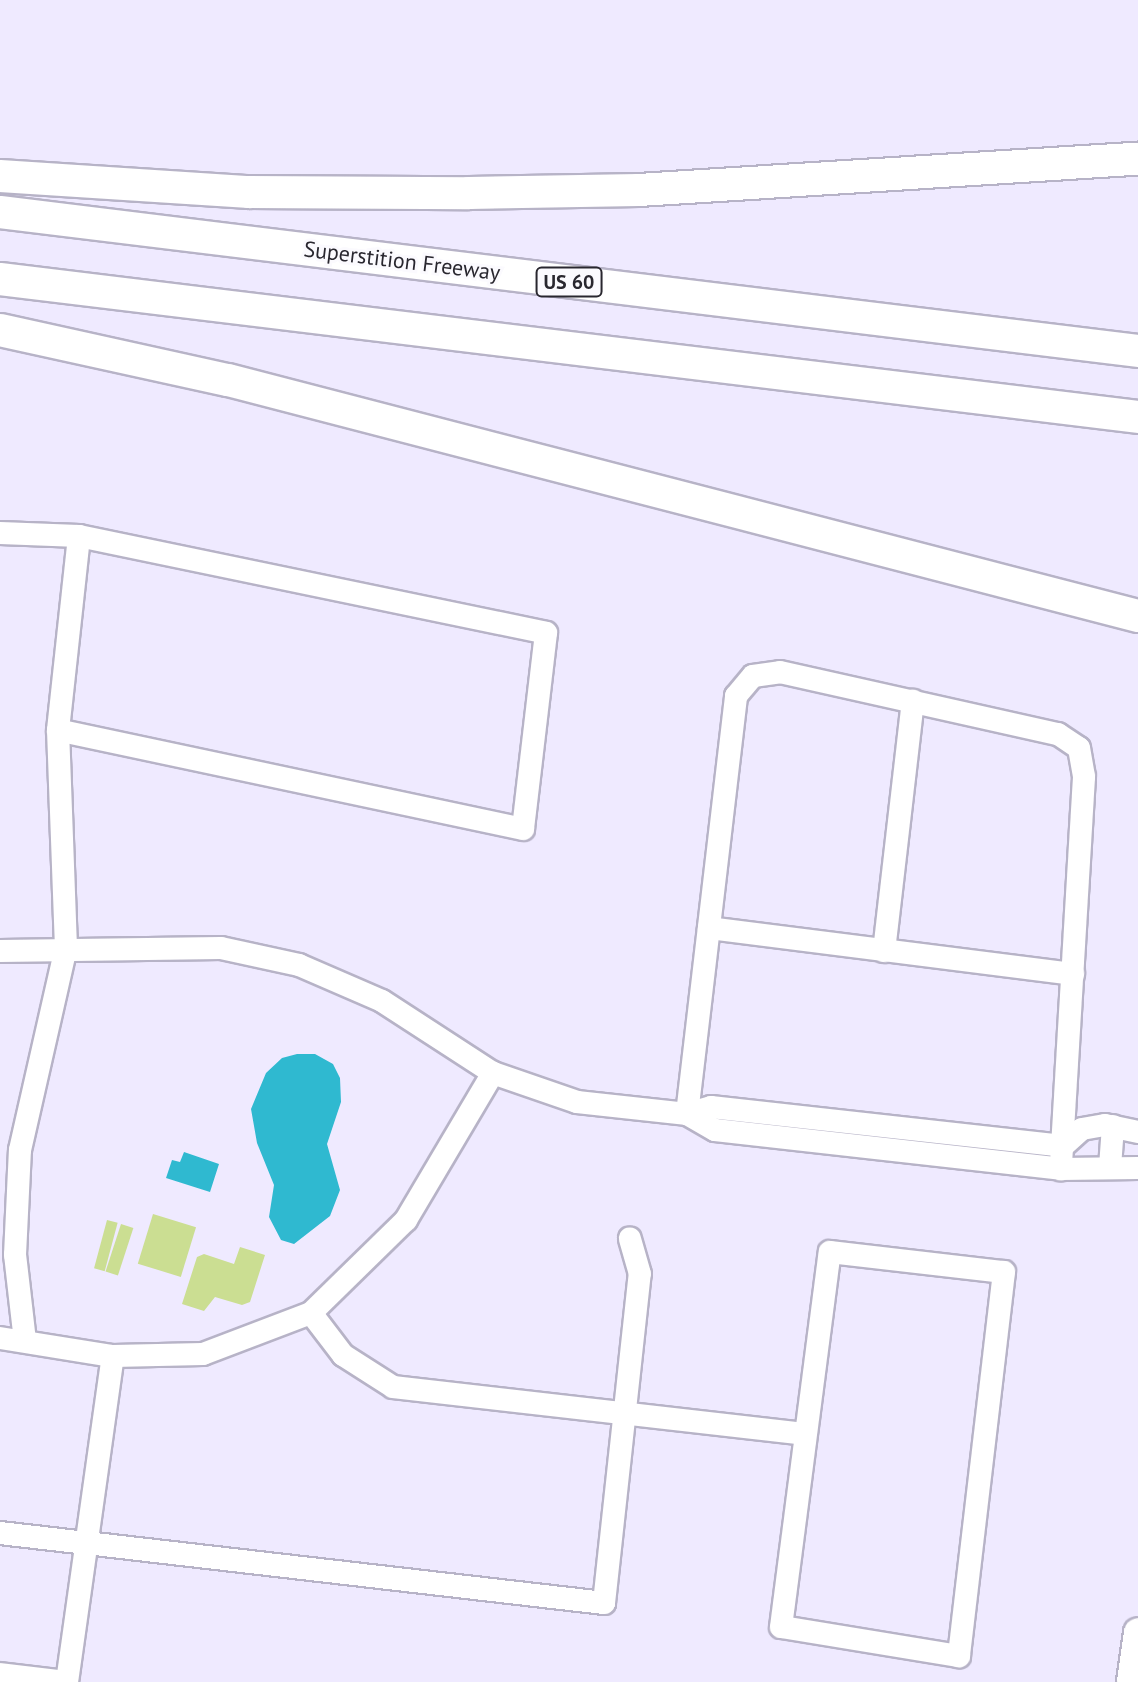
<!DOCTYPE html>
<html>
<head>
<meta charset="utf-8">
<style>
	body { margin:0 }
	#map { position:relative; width:1138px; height:1682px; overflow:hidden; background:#efeaff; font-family:"PT Sans",sans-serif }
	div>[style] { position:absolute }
	.green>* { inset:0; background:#cbde92; transform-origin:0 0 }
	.water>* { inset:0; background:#2fb9d0 }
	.roads { filter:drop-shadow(2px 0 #b7b3c7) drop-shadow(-2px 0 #b7b3c7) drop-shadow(0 2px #b7b3c7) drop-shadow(0 -2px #b7b3c7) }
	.minor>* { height:22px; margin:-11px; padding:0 11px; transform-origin:11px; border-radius:11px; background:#fff }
	.major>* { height:28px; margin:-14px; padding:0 14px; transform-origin:14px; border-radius:14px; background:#fff }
	.highway>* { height:32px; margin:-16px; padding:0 16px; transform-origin:16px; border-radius:16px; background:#fff }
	span { translate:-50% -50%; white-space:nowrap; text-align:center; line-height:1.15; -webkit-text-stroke:6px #fbfafe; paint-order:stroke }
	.shield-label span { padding:2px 6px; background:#fbfafe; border:2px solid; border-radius:6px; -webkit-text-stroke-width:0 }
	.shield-label { font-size:20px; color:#29272f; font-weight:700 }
	.street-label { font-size:22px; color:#29272f }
</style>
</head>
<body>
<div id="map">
	<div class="green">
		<i style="left:153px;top:1214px;width:45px;height:52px;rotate:17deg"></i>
		<i style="left:107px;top:1220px;width:11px;height:50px;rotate:15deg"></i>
		<i style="left:121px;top:1224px;width:13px;height:50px;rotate:18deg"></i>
		<i style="clip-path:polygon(240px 1247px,265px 1255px,250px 1302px,242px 1305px,215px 1297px,204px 1311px,182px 1304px,197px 1257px,204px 1254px,234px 1264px)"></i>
	</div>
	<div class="water">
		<i style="clip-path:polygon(297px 1054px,315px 1054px,333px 1064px,340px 1078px,341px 1102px,327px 1144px,340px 1190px,330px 1216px,294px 1244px,281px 1240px,269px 1217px,274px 1185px,257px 1143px,251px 1109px,266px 1073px,282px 1058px)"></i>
		<i style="clip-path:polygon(184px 1152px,219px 1164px,210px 1192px,166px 1178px,172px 1160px,180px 1162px)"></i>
	</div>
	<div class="roads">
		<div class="minor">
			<i style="left:0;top:533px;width:79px;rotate:2.2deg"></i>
			<i style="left:79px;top:536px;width:477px;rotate:11.7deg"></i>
			<i style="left:546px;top:633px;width:197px;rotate:96.7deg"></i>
			<i style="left:523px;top:829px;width:475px;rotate:-168deg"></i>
			<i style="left:709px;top:928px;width:367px;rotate:7.2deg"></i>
			<i style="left:0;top:951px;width:221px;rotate:-0.8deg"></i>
			<i style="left:221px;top:948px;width:80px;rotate:12.3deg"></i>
			<i style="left:299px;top:965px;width:90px;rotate:23.4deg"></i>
			<i style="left:382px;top:1001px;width:132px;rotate:33deg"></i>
			<i style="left:493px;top:1073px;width:89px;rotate:19deg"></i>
			<i style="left:577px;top:1102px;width:111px;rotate:6.2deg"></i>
			<i style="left:687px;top:1114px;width:32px;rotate:30deg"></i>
			<i style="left:715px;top:1130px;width:348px;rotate:6.4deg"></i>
			<i style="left:1061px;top:1169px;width:77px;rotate:-0.7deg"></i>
			<i style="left:884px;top:951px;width:252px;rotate:-83.4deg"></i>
			<i style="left:687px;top:1114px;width:421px;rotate:-83.3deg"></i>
			<i style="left:736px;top:696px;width:26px;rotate:-50deg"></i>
			<i style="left:753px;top:676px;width:27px;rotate:-8deg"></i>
			<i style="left:780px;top:672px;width:285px;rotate:12.6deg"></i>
			<i style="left:1058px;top:734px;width:25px;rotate:34deg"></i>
			<i style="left:1079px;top:748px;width:29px;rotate:80deg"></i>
			<i style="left:1084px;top:777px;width:393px;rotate:93.4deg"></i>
			<i style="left:687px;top:1114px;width:25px;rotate:-16deg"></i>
			<i style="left:711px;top:1107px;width:354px;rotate:6.3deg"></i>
			<i style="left:1063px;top:1146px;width:25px;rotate:-42deg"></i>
			<i style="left:1082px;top:1129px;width:23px;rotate:-10deg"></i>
			<i style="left:1105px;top:1125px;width:34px;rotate:12deg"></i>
			<i style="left:1110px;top:1167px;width:41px;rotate:-85.8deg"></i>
			<i style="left:830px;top:1252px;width:175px;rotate:6.6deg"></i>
			<i style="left:1004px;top:1272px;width:387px;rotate:96.7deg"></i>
			<i style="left:959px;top:1656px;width:180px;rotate:-170.7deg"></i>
			<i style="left:781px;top:1627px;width:378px;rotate:-82.6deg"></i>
			<i style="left:311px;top:1313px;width:53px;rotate:52.7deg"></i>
			<i style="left:343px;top:1355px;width:59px;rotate:32.6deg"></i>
			<i style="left:393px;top:1387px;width:414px;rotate:6.5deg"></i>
			<i style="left:0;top:1338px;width:114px;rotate:9.1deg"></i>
			<i style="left:113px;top:1356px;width:90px;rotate:-1.3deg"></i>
			<i style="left:203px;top:1354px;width:116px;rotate:-20.8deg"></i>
			<i style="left:311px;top:1313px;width:133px;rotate:-44.4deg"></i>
			<i style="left:406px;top:1220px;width:171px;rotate:-59.4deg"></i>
			<i style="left:25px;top:1341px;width:87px;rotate:-96.6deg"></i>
			<i style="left:15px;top:1255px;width:105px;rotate:-87.3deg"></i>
			<i style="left:20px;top:1150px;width:207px;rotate:-77.2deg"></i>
			<i style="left:66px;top:948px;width:218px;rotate:-92.1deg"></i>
			<i style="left:58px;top:730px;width:195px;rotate:-83.8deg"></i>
			<i style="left:0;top:1533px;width:608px;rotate:6.61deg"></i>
			<i style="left:604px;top:1603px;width:331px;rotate:-83.8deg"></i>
			<i style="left:640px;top:1274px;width:37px;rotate:-106deg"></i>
			<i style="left:0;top:1674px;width:66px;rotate:6.9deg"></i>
			<i style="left:67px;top:1682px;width:329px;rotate:-82deg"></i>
		</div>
		<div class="major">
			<i style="left:1131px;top:1682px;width:50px;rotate:-82deg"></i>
		</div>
		<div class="highway">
			<i style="left:0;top:176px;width:250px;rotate:3.7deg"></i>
			<i style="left:249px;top:192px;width:220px;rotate:0.3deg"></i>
			<i style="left:469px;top:193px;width:170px;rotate:-1deg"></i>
			<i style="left:639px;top:190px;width:500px;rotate:-3.6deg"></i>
			<i style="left:0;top:212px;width:1146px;rotate:6.96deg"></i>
			<i style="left:0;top:279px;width:1146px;rotate:6.91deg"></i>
			<i style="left:0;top:330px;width:233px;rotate:12.4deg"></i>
			<i style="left:228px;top:380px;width:940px;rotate:14.54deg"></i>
		</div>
	</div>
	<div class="shield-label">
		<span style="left:569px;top:282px">US 60</span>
	</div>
	<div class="street-label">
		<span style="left:402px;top:261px;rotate:7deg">Superstition Freeway</span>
	</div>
</div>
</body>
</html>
